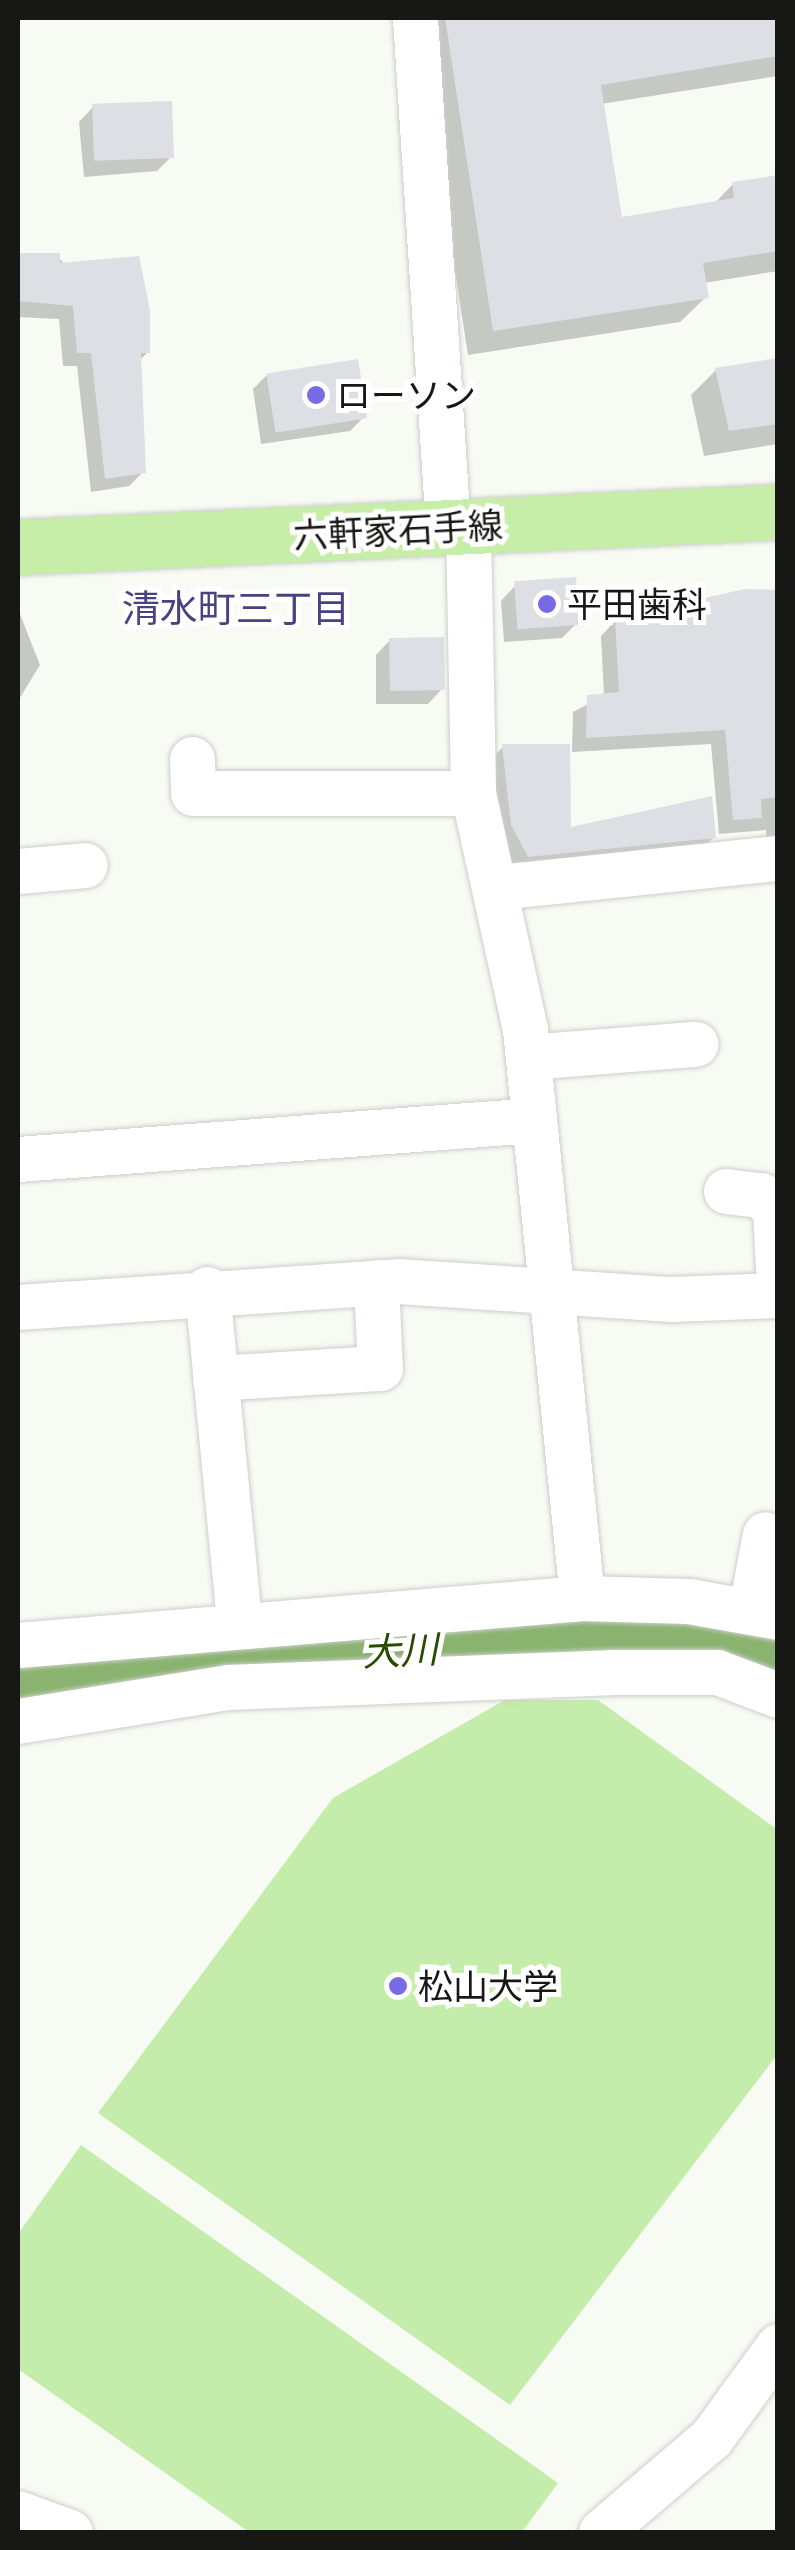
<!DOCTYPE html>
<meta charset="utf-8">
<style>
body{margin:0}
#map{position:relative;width:795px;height:2550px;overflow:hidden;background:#f7fbf4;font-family:Inter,"Noto Sans JP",sans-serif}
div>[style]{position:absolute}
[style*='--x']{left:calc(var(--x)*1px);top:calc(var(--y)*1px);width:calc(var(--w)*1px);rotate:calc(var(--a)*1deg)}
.green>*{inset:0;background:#c4ecaa}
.shadow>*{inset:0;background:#0003}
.river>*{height:68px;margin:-34px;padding:0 34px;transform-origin:34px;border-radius:34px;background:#8ab36f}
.building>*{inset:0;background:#dedfe5;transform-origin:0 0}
.roads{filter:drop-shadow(0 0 2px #cbcfc9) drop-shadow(0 0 2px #cbcfc9)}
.minor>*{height:45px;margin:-22.5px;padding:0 22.5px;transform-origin:22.5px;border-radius:22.5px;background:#fff}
.major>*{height:55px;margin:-27.5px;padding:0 27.5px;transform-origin:27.5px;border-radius:27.5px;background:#c6eea9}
.dots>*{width:28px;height:28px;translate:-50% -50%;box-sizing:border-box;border:5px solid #fff;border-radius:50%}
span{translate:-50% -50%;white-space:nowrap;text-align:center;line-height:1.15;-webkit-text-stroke:10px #fff;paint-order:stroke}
.poi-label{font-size:35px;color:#171816}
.left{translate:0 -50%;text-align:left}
.street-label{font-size:35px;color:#171816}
.neighbourhood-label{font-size:38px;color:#464380}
.water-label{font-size:38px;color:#274b00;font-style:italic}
.frame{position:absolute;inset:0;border:20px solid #171816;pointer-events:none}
</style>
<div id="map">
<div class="green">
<i style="clip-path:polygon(505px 1700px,598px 1700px,778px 1830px,777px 2055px,510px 2405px,98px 2113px,333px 1798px)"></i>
<i style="clip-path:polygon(81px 2145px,558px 2483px,522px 2532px,249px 2532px,18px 2369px,18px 2234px)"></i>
</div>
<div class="shadow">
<i style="clip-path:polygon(439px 18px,778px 18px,778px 76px,601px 104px,620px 220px,714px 204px,733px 184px,778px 177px,778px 271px,704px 283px,706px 297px,680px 322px,468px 355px,419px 37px)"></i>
<i style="clip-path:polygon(93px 107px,171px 157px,157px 171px,84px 177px,79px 122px)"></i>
<i style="clip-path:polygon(18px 256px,57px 256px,148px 352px,139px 361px,143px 472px,129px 486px,91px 492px,77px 366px,63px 366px,59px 319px,18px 317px)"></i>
<i style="clip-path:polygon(778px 360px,778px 444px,704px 456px,691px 395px,716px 370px)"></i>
<i style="clip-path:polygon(268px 374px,364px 417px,350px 431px,261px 444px,253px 389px)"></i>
<i style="clip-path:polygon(515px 586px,576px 624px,562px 638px,504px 642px,501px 601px)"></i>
<i style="clip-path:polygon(778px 589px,778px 846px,767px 847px,766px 830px,719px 834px,711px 744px,572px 752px,573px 712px,604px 696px,601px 636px,616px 620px)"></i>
<i style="clip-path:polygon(18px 609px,40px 665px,18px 701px)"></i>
<i style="clip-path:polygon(390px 640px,442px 689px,428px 704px,376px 704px,376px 655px)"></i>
<i style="clip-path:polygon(503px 747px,569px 830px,714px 837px,699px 851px,514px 871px,498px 840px,489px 761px)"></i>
</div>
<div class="river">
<i style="--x:18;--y:1682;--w:63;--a:-11"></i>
<i style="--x:80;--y:1670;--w:484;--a:-3.4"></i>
<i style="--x:563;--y:1641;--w:146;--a:-0.8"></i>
<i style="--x:709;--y:1639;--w:74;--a:22.1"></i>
</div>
<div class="building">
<i style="clip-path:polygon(445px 18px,778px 18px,778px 56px,601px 85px,622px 217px,734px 198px,732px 182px,778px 175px,778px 251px,703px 263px,709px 298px,493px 331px)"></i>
<i style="left:172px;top:101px;width:57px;height:80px;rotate:88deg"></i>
<i style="clip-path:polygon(18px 253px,60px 253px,60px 263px,139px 256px,150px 310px,150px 353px,141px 353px,146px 473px,105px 479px,91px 353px,77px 353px,73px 306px,18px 301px)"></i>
<i style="clip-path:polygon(778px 358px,778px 424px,729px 431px,715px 368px)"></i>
<i style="left:358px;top:359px;width:60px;height:93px;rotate:81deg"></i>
<i style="left:576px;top:577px;width:48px;height:62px;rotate:86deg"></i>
<i style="clip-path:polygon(745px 589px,778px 590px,778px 797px,761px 799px,762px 818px,733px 820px,725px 730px,586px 738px,587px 695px,619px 692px,615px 618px)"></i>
<i style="left:444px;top:637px;width:53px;height:55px;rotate:89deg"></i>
<i style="clip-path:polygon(502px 744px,570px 744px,571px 827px,712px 796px,716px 838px,528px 857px,511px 825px)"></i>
</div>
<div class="roads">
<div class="minor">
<i style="--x:415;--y:18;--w:511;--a:86.3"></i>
<i style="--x:468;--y:527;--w:266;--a:88.9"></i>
<i style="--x:473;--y:793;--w:242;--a:77.6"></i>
<i style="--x:525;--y:1029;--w:572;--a:84.28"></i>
<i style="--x:192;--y:759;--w:34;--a:88"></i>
<i style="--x:193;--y:793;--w:280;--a:0"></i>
<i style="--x:18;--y:871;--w:67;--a:-5.1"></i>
<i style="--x:497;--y:887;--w:282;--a:-5.9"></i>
<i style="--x:528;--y:1057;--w:168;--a:-4.5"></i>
<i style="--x:18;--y:1159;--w:517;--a:-4.32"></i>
<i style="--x:726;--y:1191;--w:35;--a:7"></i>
<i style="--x:761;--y:1195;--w:21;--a:47"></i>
<i style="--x:775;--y:1210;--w:59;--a:87.1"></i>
<i style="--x:207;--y:1289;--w:335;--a:84.5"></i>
<i style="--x:18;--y:1307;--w:381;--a:-3.9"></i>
<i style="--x:398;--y:1281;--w:274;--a:3.8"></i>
<i style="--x:671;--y:1299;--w:107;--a:-2.1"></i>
<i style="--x:215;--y:1378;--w:165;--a:-3.5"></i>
<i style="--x:380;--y:1368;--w:86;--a:-92.7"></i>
<i style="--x:751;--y:1608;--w:75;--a:-79.3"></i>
<i style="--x:18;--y:1645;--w:566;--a:-4.76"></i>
<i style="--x:582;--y:1598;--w:107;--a:1.6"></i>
<i style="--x:689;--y:1601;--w:90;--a:10.2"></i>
<i style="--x:18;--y:1721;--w:213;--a:-9.2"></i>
<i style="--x:228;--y:1687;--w:382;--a:-2.2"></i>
<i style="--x:610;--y:1672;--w:107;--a:0"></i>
<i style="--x:717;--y:1672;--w:65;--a:20.7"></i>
<i style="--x:18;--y:2513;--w:55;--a:20.1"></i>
<i style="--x:601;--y:2532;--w:145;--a:-40.5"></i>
<i style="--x:711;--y:2438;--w:114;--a:-53.9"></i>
</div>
<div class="major">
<i style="--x:18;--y:547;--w:761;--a:-2.64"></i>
</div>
</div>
<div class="dots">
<i style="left:316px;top:395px;background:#766ae5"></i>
<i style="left:547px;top:604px;background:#766ae5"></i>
<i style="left:398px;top:1986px;background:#766ae5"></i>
</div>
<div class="poi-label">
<span class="left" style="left:336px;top:395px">ローソン</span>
<span class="left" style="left:567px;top:604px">平田歯科</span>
<span class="left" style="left:418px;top:1986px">松山大学</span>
</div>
<div class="street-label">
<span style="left:398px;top:530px;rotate:-3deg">六軒家石手線</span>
</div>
<div class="neighbourhood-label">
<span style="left:236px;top:609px">清水町三丁目</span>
</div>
<div class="water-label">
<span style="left:400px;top:1651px;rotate:-3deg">大川</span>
</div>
<div class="frame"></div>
</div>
